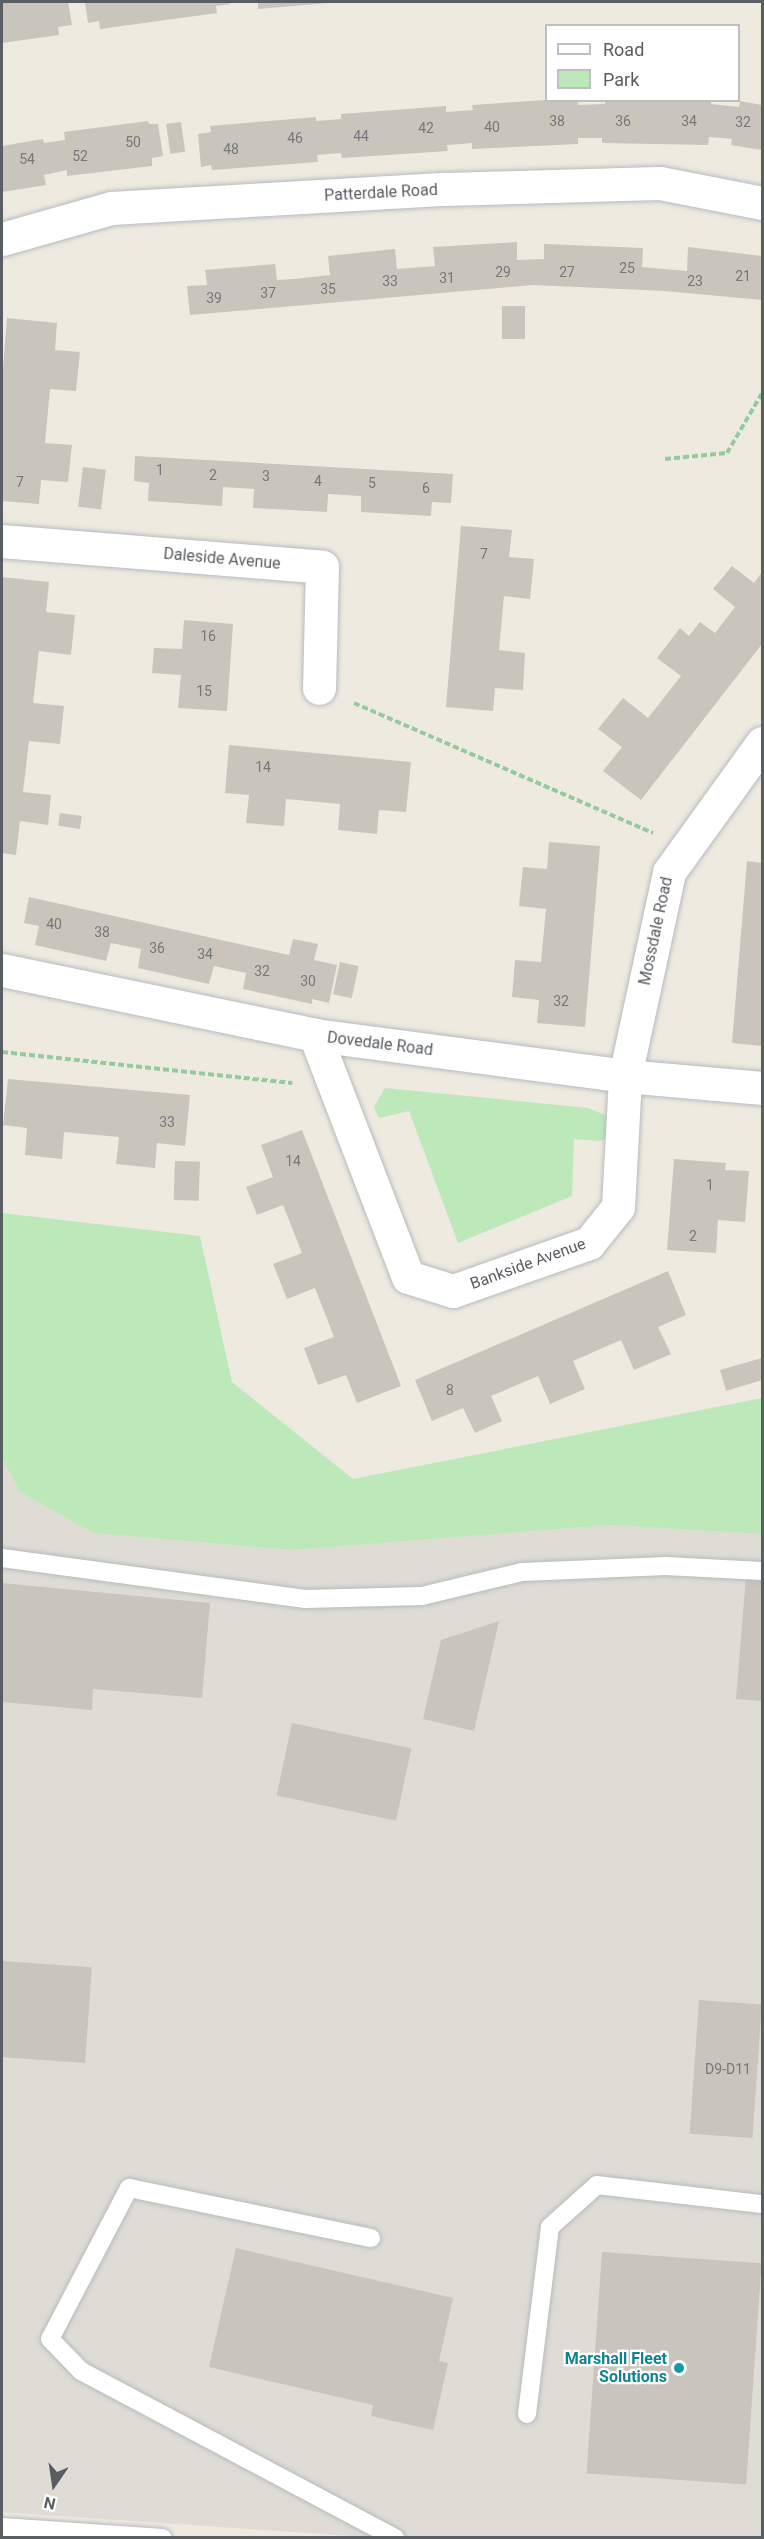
<!DOCTYPE html>
<style>
body{margin:0}
#map{position:relative;width:764px;height:2539px;overflow:hidden;background:#eeeae0;font-family:Roboto,sans-serif}
div>[style]{position:absolute}
[style*='--x']{left:calc(var(--x)*1px);top:calc(var(--y)*1px);width:calc(var(--w)*1px);rotate:calc(var(--a)*1deg)}
.industrial>*{inset:0;background:#dedcd5}
.green>*{inset:0;background:#bce8ba}
.building>*{inset:0;background:#c9c5bd;transform-origin:0 0}
.path>*{height:4px;margin-top:-2px;transform-origin:0;background:repeating-linear-gradient(90deg,#93caa0 0 6px,transparent 0 9px)}
.roads{filter:drop-shadow(0 0 2px #b6babf) drop-shadow(0 0 2px #b6babf)}
.service>*{height:18px;margin:-9px;padding:0 9px;transform-origin:9px;border-radius:9px;background:#fff}
.minor>*{height:33px;margin:-16.5px;padding:0 16.5px;transform-origin:16.5px;border-radius:16.5px;background:#fff}
.dots>*{width:16px;height:16px;translate:-50% -50%;box-sizing:border-box;border:3px solid #fff;border-radius:50%}
span{translate:-50% -50%;white-space:nowrap;text-align:center;line-height:1.15;-webkit-text-stroke:4.5px #fff;paint-order:stroke}
.number-label{font-size:14px;color:#75787a}
.number-label span{-webkit-text-stroke-width:0}
.street-label{font-size:16px;color:#595e63}
.culture-label{font-size:16px;color:#0d838f;font-weight:700}
.right{translate:-100% -50%;text-align:right}
.frame{position:absolute;inset:0;border:3px solid #595e63;pointer-events:none}
.legend{position:absolute;left:545px;top:24px;width:195px;height:78px;box-sizing:border-box;background:#fff;border:2px solid #bdbfc1;margin:0;padding:8px 10px;list-style:none;font-size:18px;color:#595e63}
.legend li{display:flex;align-items:center;gap:12px;height:30px}
.legend b{width:30px;border:2px solid #bdbfc1}
.north{position:absolute;left:24px;top:2455px;width:60px;height:60px;-webkit-text-stroke:4px #fff;paint-order:stroke;rotate:193deg;font-size:16px;font-weight:700;line-height:24px;text-align:center;color:#595e63}
.north::after{content:'';display:block;margin:auto;width:21px;height:27px;background:#595e63;clip-path:polygon(50% 0,100% 100%,50% 72%,0 100%)}
</style>
<div id="map">
<div class="industrial">
<i style="clip-path:polygon(2px 1458px,20px 1492px,93px 1533px,292px 1550px,611px 1525px,762px 1534px,762px 2537px,380px 2538px,2px 2512px)"></i>
</div>
<div class="green">
<i style="clip-path:polygon(385px 1088px,588px 1108px,610px 1117px,610px 1137px,600px 1141px,574px 1139px,572px 1196px,458px 1243px,409px 1111px,379px 1118px,374px 1107px)"></i>
<i style="clip-path:polygon(2px 1213px,200px 1236px,232px 1382px,353px 1479px,762px 1398px,762px 1534px,611px 1525px,292px 1550px,93px 1533px,20px 1492px,2px 1458px)"></i>
</div>
<div class="building">
<i style="clip-path:polygon(2px 2px,68px 2px,72px 25px,58px 27px,59px 35px,2px 43px)"></i>
<i style="clip-path:polygon(85px 2px,229px 2px,230px 4px,216px 6px,217px 13px,100px 29px,99px 21px,88px 23px)"></i>
<i style="clip-path:polygon(258px 2px,328px 2px,328px 3px,258px 9px)"></i>
<i style="clip-path:polygon(546px 100px,578px 100px,578px 105px,605px 104px,605px 100px,711px 101px,711px 104px,739px 107px,740px 101px,762px 105px,762px 150px,731px 145px,732px 139px,722px 138px,709px 137px,708px 145px,602px 143px,602px 138px,578px 138px,578px 144px,472px 149px,472px 143px,462px 144px,447px 145px,448px 151px,342px 158px,341px 153px,317px 155px,318px 162px,212px 170px,211px 165px,201px 167px,198px 134px,211px 132px,210px 126px,316px 117px,316px 121px,341px 119px,341px 114px,446px 106px,446px 112px,473px 110px,472px 105px)"></i>
<i style="clip-path:polygon(148px 121px,149px 124px,158px 124px,163px 156px,152px 158px,152px 166px,67px 176px,67px 170px,44px 175px,46px 185px,2px 192px,2px 146px,43px 139px,44px 143px,65px 140px,64px 132px)"></i>
<i style="left:181px;top:122px;width:30px;height:15px;rotate:82deg"></i>
<i style="clip-path:polygon(517px 242px,517px 260px,544px 259px,544px 244px,643px 248px,642px 267px,687px 271px,688px 247px,762px 256px,762px 300px,665px 291px,533px 285px,190px 315px,187px 286px,207px 285px,205px 270px,275px 264px,277px 280px,294px 279px,330px 275px,328px 256px,395px 249px,397px 269px,435px 266px,433px 247px)"></i>
<i style="left:502px;top:306px;width:23px;height:33px"></i>
<i style="clip-path:polygon(7px 318px,57px 323px,55px 350px,80px 352px,76px 391px,50px 389px,45px 443px,72px 445px,68px 482px,41px 480px,39px 504px,2px 501px,2px 381px)"></i>
<i style="clip-path:polygon(135px 456px,453px 474px,451px 503px,432px 502px,431px 516px,361px 512px,361px 496px,328px 494px,327px 512px,253px 508px,254px 489px,223px 487px,222px 506px,148px 501px,149px 483px,134px 481px)"></i>
<i style="left:83px;top:467px;width:23px;height:40px;rotate:7deg"></i>
<i style="clip-path:polygon(461px 526px,512px 530px,509px 557px,534px 559px,530px 599px,504px 596px,499px 650px,525px 653px,523px 690px,495px 688px,493px 711px,446px 707px)"></i>
<i style="clip-path:polygon(732px 566px,754px 583px,762px 572px,762px 644px,641px 800px,603px 771px,622px 747px,598px 729px,623px 698px,648px 718px,681px 676px,657px 658px,680px 628px,689px 636px,700px 622px,715px 633px,735px 607px,713px 589px)"></i>
<i style="clip-path:polygon(2px 577px,49px 582px,46px 612px,75px 615px,71px 655px,39px 651px,33px 703px,64px 706px,60px 744px,29px 741px,23px 792px,51px 795px,48px 825px,20px 821px,16px 855px,2px 853px)"></i>
<i style="clip-path:polygon(184px 620px,233px 624px,227px 711px,178px 708px,181px 675px,152px 673px,154px 648px,182px 649px)"></i>
<i style="clip-path:polygon(229px 745px,411px 762px,406px 812px,379px 810px,377px 834px,338px 830px,340px 804px,286px 799px,284px 826px,246px 823px,249px 795px,225px 793px)"></i>
<i style="left:60px;top:813px;width:22px;height:13px;rotate:8deg"></i>
<i style="clip-path:polygon(549px 842px,600px 846px,585px 1027px,537px 1023px,539px 1000px,512px 997px,515px 960px,541px 962px,546px 909px,519px 906px,523px 867px,547px 869px)"></i>
<i style="clip-path:polygon(747px 861px,762px 863px,762px 1046px,732px 1043px)"></i>
<i style="clip-path:polygon(29px 897px,289px 955px,293px 939px,318px 944px,314px 960px,337px 965px,329px 1003px,312px 999px,312px 1004px,243px 989px,246px 973px,214px 966px,209px 984px,138px 968px,141px 949px,111px 943px,106px 961px,35px 945px,39px 926px,24px 923px)"></i>
<i style="left:340px;top:962px;width:19px;height:33px;rotate:12deg"></i>
<i style="clip-path:polygon(8px 1079px,190px 1095px,185px 1146px,157px 1143px,155px 1168px,116px 1164px,119px 1137px,64px 1132px,62px 1159px,25px 1155px,27px 1128px,3px 1125px)"></i>
<i style="clip-path:polygon(302px 1130px,401px 1386px,357px 1403px,346px 1375px,318px 1385px,304px 1348px,334px 1337px,315px 1288px,287px 1299px,273px 1264px,302px 1253px,283px 1205px,257px 1215px,246px 1187px,273px 1177px,261px 1145px)"></i>
<i style="clip-path:polygon(674px 1159px,726px 1163px,725px 1170px,749px 1171px,745px 1222px,718px 1220px,716px 1253px,667px 1250px)"></i>
<i style="left:175px;top:1161px;width:25px;height:39px;rotate:2deg"></i>
<i style="clip-path:polygon(668px 1271px,686px 1315px,658px 1327px,671px 1354px,634px 1370px,621px 1340px,573px 1361px,585px 1389px,550px 1404px,538px 1376px,491px 1396px,502px 1421px,475px 1433px,463px 1408px,432px 1421px,415px 1380px)"></i>
<i style="clip-path:polygon(762px 1358px,762px 1380px,726px 1391px,720px 1370px)"></i>
<i style="clip-path:polygon(746px 1577px,762px 1579px,762px 1701px,736px 1699px)"></i>
<i style="clip-path:polygon(2px 1583px,210px 1603px,202px 1698px,93px 1689px,92px 1710px,2px 1702px)"></i>
<i style="clip-path:polygon(499px 1621px,474px 1731px,423px 1719px,441px 1640px)"></i>
<i style="left:292px;top:1723px;width:122px;height:74px;rotate:12deg"></i>
<i style="left:2px;top:1961px;width:90px;height:96px;rotate:4deg"></i>
<i style="left:699px;top:2000px;width:63px;height:134px;rotate:4deg"></i>
<i style="clip-path:polygon(236px 2248px,453px 2298px,439px 2361px,448px 2363px,433px 2430px,371px 2416px,373px 2405px,209px 2367px)"></i>
<i style="left:602px;top:2252px;width:160px;height:222px;rotate:4deg"></i>
</div>
<div class="path">
<i style="--x:665;--y:459;--w:62;--a:-5.5"></i>
<i style="--x:727;--y:453;--w:69;--a:-59.7"></i>
<i style="--x:354;--y:703;--w:326;--a:23.5"></i>
<i style="--x:2;--y:1052;--w:292;--a:6.1"></i>
</div>
<div class="roads">
<div class="service">
<i style="--x:2;--y:1558;--w:306;--a:7.7"></i>
<i style="--x:305;--y:1599;--w:117;--a:-1.5"></i>
<i style="--x:422;--y:1596;--w:103;--a:-13.5"></i>
<i style="--x:522;--y:1572;--w:144;--a:-2.4"></i>
<i style="--x:666;--y:1566;--w:96;--a:3"></i>
<i style="--x:371;--y:2238;--w:247;--a:-168.3"></i>
<i style="--x:129;--y:2188;--w:170;--a:117.6"></i>
<i style="--x:50;--y:2339;--w:45;--a:45.9"></i>
<i style="--x:81;--y:2371;--w:356;--a:28"></i>
<i style="--x:527;--y:2414;--w:188;--a:-83"></i>
<i style="--x:550;--y:2227;--w:63;--a:-41.8"></i>
<i style="--x:597;--y:2185;--w:166;--a:6.6"></i>
<i style="--x:2;--y:2527;--w:161;--a:3.9"></i>
</div>
<div class="minor">
<i style="--x:2;--y:239;--w:113;--a:-15.9"></i>
<i style="--x:111;--y:208;--w:335;--a:-3.3"></i>
<i style="--x:445;--y:189;--w:215;--a:-1.6"></i>
<i style="--x:660;--y:183;--w:104;--a:11.1"></i>
<i style="--x:2;--y:541;--w:321;--a:4.6"></i>
<i style="--x:322;--y:567;--w:121;--a:91.4"></i>
<i style="--x:2;--y:970;--w:320;--a:11.7"></i>
<i style="--x:315;--y:1035;--w:313;--a:7.5"></i>
<i style="--x:625;--y:1076;--w:138;--a:5"></i>
<i style="--x:315;--y:1035;--w:259;--a:69"></i>
<i style="--x:408;--y:1277;--w:47;--a:17.3"></i>
<i style="--x:453;--y:1291;--w:144;--a:-19.4"></i>
<i style="--x:589;--y:1243;--w:46;--a:-51.1"></i>
<i style="--x:618;--y:1207;--w:131;--a:-86.9"></i>
<i style="--x:625;--y:1076;--w:209;--a:-77.8"></i>
<i style="--x:669;--y:872;--w:159;--a:-54.2"></i>
</div>
</div>
<div class="dots">
<i style="left:679px;top:2368px;background:#0f9aa8"></i>
</div>
<div class="number-label">
<span style="left:557px;top:121px">38</span>
<span style="left:623px;top:121px">36</span>
<span style="left:689px;top:121px">34</span>
<span style="left:743px;top:122px">32</span>
<span style="left:492px;top:127px">40</span>
<span style="left:426px;top:128px">42</span>
<span style="left:361px;top:136px">44</span>
<span style="left:295px;top:138px">46</span>
<span style="left:133px;top:142px">50</span>
<span style="left:231px;top:149px">48</span>
<span style="left:80px;top:156px">52</span>
<span style="left:27px;top:159px">54</span>
<span style="left:627px;top:268px">25</span>
<span style="left:503px;top:272px">29</span>
<span style="left:567px;top:272px">27</span>
<span style="left:743px;top:276px">21</span>
<span style="left:447px;top:278px">31</span>
<span style="left:390px;top:281px">33</span>
<span style="left:695px;top:281px">23</span>
<span style="left:328px;top:289px">35</span>
<span style="left:268px;top:293px">37</span>
<span style="left:214px;top:298px">39</span>
<span style="left:160px;top:470px">1</span>
<span style="left:213px;top:475px">2</span>
<span style="left:266px;top:476px">3</span>
<span style="left:318px;top:481px">4</span>
<span style="left:20px;top:482px">7</span>
<span style="left:372px;top:483px">5</span>
<span style="left:426px;top:488px">6</span>
<span style="left:484px;top:554px">7</span>
<span style="left:208px;top:636px">16</span>
<span style="left:204px;top:691px">15</span>
<span style="left:263px;top:767px">14</span>
<span style="left:54px;top:924px">40</span>
<span style="left:102px;top:932px">38</span>
<span style="left:157px;top:948px">36</span>
<span style="left:205px;top:954px">34</span>
<span style="left:262px;top:971px">32</span>
<span style="left:308px;top:981px">30</span>
<span style="left:561px;top:1001px">32</span>
<span style="left:167px;top:1122px">33</span>
<span style="left:293px;top:1161px">14</span>
<span style="left:710px;top:1185px">1</span>
<span style="left:693px;top:1236px">2</span>
<span style="left:450px;top:1390px">8</span>
<span style="left:728px;top:2069px">D9-D11</span>
</div>
<div class="street-label">
<span style="left:381px;top:193px;rotate:-3deg">Patterdale Road</span>
<span style="left:222px;top:559px;rotate:5deg">Daleside Avenue</span>
<span style="left:656px;top:931px;rotate:-78deg">Mossdale Road</span>
<span style="left:380px;top:1044px;rotate:7deg">Dovedale Road</span>
<span style="left:528px;top:1264px;rotate:-20deg">Bankside Avenue</span>
</div>
<div class="culture-label">
<span class="right" style="left:667px;top:2368px">Marshall Fleet<br>Solutions</span>
</div>
<div class="frame"></div>
<ul class="legend">
<li><b style="height:8px;background:#fff"></b>Road</li>
<li><b style="height:16px;background:#bce8ba"></b>Park</li>
</ul>
<div class="north">N</div>
</div>
